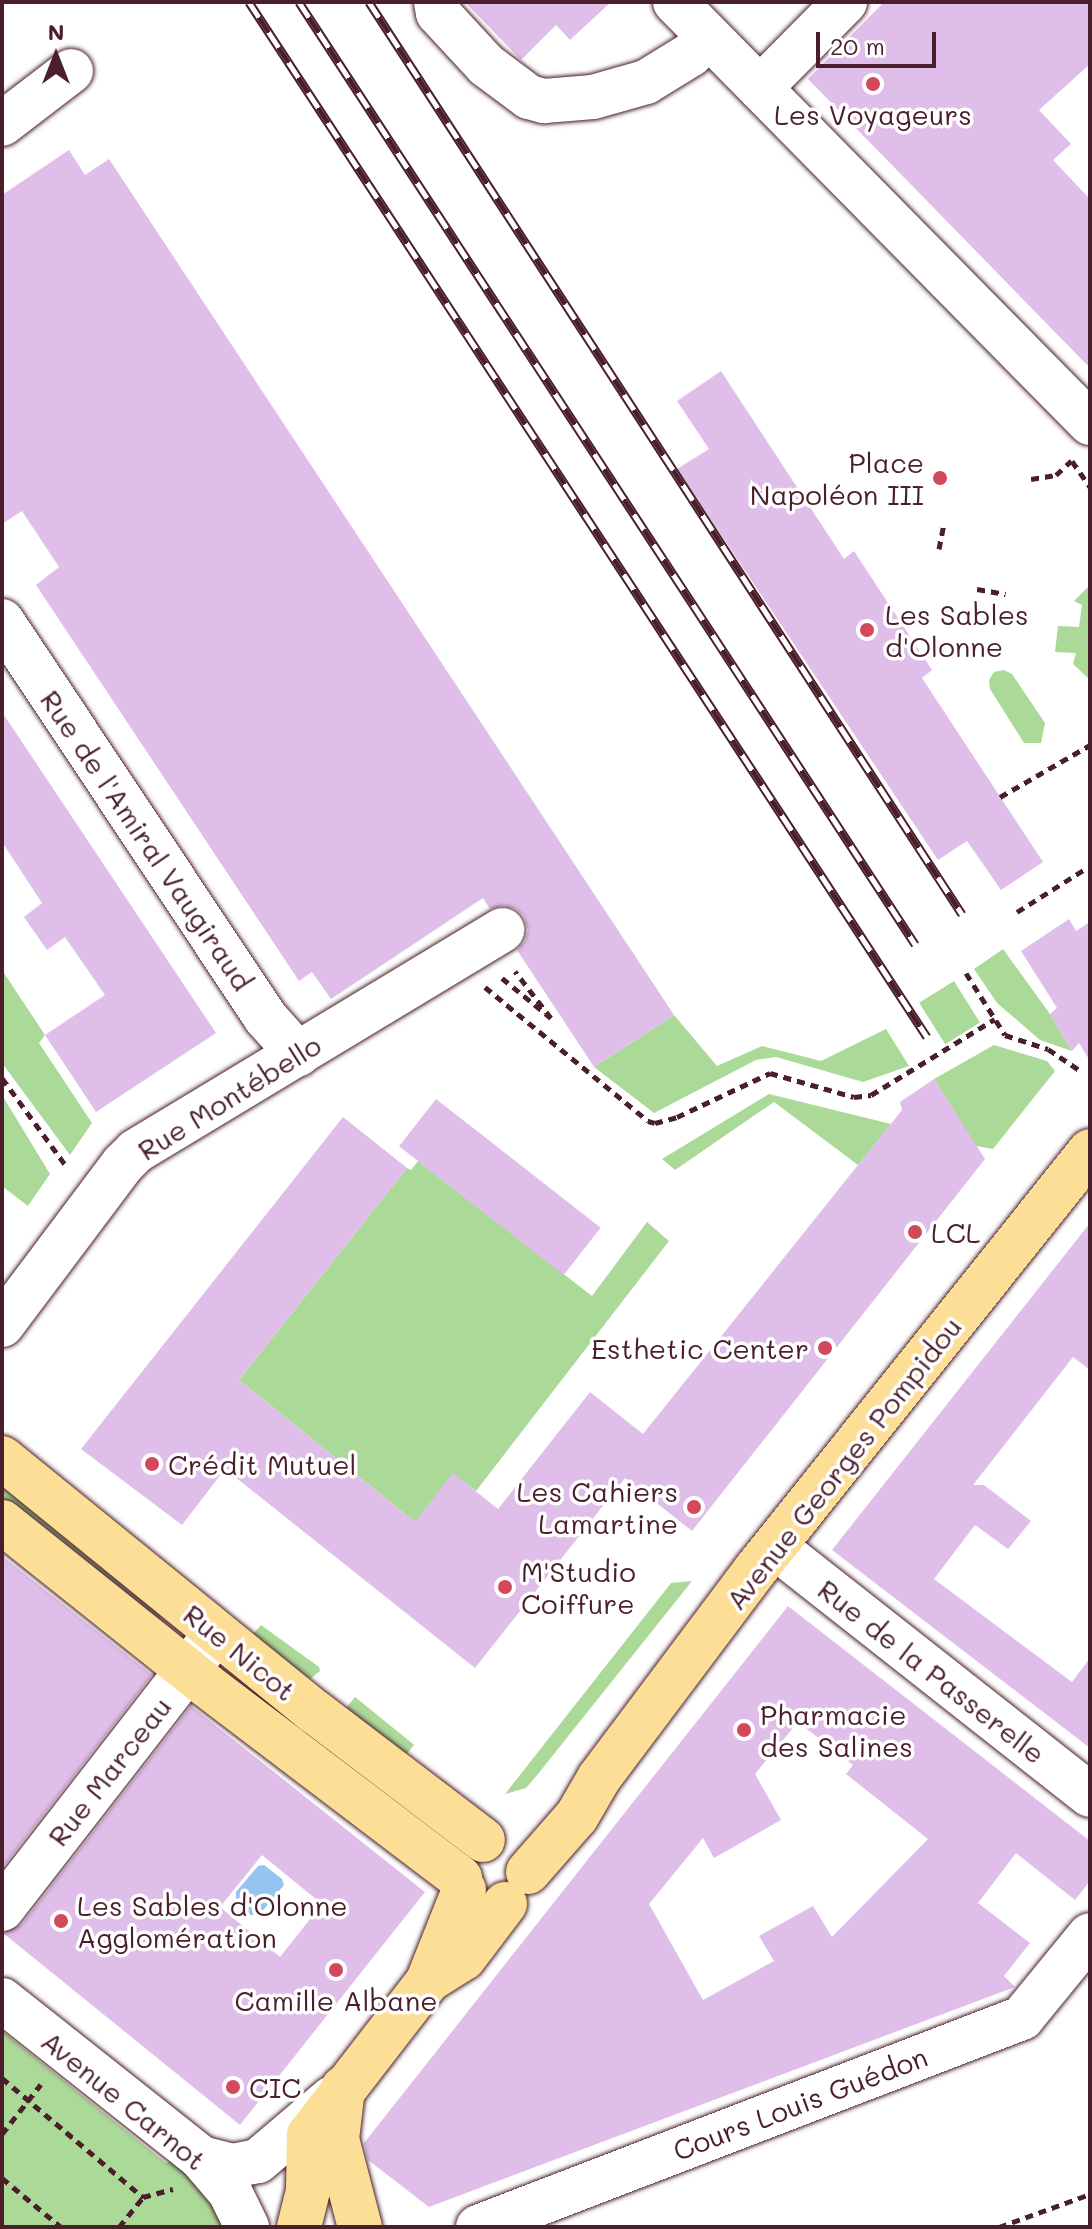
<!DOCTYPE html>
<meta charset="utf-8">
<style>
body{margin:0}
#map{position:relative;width:1092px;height:2229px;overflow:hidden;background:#fff;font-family:Mali,sans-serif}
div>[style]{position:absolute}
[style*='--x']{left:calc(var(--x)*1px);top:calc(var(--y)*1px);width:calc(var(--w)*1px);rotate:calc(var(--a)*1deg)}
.green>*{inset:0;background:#abd998;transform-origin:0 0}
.water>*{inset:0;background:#96c4f1}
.building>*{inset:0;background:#dfbeea;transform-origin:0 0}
.path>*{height:5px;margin-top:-2.5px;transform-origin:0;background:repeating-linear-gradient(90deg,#4a1f2b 0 8px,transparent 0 14px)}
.roads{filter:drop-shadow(0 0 2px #4a1f2b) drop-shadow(0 0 2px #4a1f2b)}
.minor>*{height:44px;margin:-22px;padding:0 22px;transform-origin:22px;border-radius:22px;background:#fff}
.major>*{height:44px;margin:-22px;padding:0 22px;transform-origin:22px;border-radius:22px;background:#fdde96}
.rail>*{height:9px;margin-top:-4.5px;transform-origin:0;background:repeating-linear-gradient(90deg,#fff 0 18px,#4a1f2b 0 36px);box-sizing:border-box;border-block:2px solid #4a1f2b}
.dots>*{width:22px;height:22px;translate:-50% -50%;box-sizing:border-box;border:4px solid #fff;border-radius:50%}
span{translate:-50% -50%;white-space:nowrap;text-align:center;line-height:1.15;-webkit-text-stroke:7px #fff;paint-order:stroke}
.poi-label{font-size:28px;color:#4a1f2b}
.right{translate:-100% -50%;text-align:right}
.left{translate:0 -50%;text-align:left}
.street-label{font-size:28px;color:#4a1f2b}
.frame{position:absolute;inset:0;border:4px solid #4a1f2b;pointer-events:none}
.north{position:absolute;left:16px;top:16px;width:80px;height:80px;-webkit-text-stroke:6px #fff;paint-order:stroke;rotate:0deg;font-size:22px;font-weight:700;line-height:32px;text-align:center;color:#4a1f2b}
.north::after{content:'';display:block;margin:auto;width:28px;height:36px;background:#4a1f2b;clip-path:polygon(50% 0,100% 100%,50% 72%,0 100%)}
.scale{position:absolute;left:816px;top:32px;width:120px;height:36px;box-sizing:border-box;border:4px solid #4a1f2b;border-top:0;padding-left:10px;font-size:24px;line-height:28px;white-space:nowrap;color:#4a1f2b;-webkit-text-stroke:6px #fff;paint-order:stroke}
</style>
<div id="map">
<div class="green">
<i style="clip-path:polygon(1090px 585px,1090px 680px,1073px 664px,1076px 653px,1055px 652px,1058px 626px,1079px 627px,1082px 605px,1074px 601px)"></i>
<i style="clip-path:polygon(1004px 670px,1012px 674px,1045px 723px,1041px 743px,1024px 743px,990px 689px,989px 680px,994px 672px)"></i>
<i style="clip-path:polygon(1003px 949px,1050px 1014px,1072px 1051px,1040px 1040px,997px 1003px,974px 969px)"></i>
<i style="clip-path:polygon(2px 970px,45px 1035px,39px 1043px,92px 1123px,70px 1155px,2px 1063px)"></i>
<i style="left:954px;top:981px;width:49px;height:41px;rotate:58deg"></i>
<i style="clip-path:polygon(674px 1015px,717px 1066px,762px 1046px,821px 1061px,886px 1029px,909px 1066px,863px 1082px,776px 1057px,756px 1060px,654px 1113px,594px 1067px)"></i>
<i style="clip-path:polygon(994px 1045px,1047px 1061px,1055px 1071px,993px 1149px,976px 1146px,934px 1079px)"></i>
<i style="clip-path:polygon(769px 1094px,891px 1124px,858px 1165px,774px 1102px,675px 1170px,662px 1159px)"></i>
<i style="clip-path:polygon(2px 1095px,50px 1174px,28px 1206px,2px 1186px)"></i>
<i style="clip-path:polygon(418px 1161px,592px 1296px,647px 1222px,669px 1241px,476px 1491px,453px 1474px,420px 1516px,425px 1530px,239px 1380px,407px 1168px,411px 1170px)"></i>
<i style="clip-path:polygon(2px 1478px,167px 1608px,152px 1626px,2px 1504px)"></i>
<i style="clip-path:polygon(692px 1581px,538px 1774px,526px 1788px,505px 1794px,671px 1583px)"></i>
<i style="clip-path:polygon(261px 1625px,319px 1667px,320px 1671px,310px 1679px,253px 1634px)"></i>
<i style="left:355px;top:1697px;width:76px;height:14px;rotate:39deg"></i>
<i style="clip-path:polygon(2px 2031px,166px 2163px,180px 2157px,213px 2198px,222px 2227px,2px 2227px)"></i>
</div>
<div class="water">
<i style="clip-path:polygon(264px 1865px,282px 1879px,284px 1885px,260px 1914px,250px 1915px,236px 1905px,236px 1892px,258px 1866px)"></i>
</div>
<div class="building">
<i style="clip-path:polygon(465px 2px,611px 2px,570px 40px,556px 25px,521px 60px)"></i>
<i style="clip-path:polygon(884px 2px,1090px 2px,1090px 64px,1039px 110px,1071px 144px,1053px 160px,1090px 199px,1090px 368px,808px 79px)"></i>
<i style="clip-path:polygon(69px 150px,85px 175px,109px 159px,674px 1015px,594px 1067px,517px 950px,525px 941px,528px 930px,524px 916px,516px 909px,503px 905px,490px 909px,483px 898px,331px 999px,312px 972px,299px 981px,36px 585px,59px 567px,22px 511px,2px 524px,2px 195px)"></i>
<i style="clip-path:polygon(721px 371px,844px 559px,854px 551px,932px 670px,922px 678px,1043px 862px,1001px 890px,967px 841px,938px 860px,677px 469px,709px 449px,677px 401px)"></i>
<i style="clip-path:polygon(2px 712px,216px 1033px,96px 1112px,45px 1035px,105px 995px,65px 937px,47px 950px,24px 917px,42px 903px,2px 842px)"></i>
<i style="clip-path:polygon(1069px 919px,1076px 931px,1090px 922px,1090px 1061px,1079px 1043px,1072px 1051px,1050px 1014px,1057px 1008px,1021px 951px)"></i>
<i style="clip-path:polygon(934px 1079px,985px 1159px,692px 1531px,625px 1478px,475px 1668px,225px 1469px,182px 1525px,81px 1449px,343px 1117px,407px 1168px,239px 1380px,415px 1522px,453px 1473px,498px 1509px,590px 1392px,643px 1434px,902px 1110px,900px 1102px)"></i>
<i style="left:436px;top:1099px;width:209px;height:60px;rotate:38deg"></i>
<i style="clip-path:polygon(1090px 1223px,1090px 1370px,1073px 1357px,973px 1485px,984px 1485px,1031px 1521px,1008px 1549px,975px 1525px,934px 1579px,1072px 1682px,1090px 1658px,1090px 1748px,832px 1550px)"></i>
<i style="clip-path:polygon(2px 1556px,152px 1675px,2px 1868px)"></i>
<i style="clip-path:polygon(evenodd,788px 1606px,1090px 1841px,1090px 1881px,1075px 1900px,1016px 1853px,978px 1903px,1030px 1943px,1004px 1976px,1015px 1987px,429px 2207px,368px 2160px,364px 2143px,788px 1606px,798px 1722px,853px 1765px,846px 1774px,928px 1839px,832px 1937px,813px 1906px,759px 1936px,774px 1961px,703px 2000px,649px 1904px,703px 1838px,714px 1858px,781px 1820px,755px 1774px,798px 1722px)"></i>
<i style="clip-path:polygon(evenodd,191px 1706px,425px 1892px,240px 2125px,3px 1933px,22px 1924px,191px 1706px,262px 1855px,322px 1904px,280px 1957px,220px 1907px,262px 1855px)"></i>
</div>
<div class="path">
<i style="--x:1072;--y:461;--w:32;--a:55"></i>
<i style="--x:1031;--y:479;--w:25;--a:-9"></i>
<i style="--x:1056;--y:475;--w:21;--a:-43"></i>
<i style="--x:939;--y:549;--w:26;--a:-79"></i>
<i style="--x:977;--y:589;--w:29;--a:10"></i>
<i style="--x:1000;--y:797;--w:104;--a:-30"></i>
<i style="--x:1017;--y:912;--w:80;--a:-32.3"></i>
<i style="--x:2;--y:973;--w:1;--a:-45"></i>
<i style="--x:966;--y:973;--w:73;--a:57.8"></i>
<i style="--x:1005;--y:1035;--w:45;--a:18"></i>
<i style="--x:1048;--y:1049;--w:37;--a:34"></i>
<i style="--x:502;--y:978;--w:63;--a:39.2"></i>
<i style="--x:551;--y:1018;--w:59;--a:-127.5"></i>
<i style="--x:485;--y:987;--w:211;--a:39.4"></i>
<i style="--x:648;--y:1121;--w:7;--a:16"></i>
<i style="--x:655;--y:1123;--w:23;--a:-15"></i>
<i style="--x:677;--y:1117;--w:103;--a:-25.3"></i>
<i style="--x:770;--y:1073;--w:87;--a:15.9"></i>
<i style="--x:854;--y:1097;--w:17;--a:-7"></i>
<i style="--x:871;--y:1095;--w:145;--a:-31.5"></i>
<i style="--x:2;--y:1078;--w:110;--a:53.9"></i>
<i style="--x:2;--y:2078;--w:185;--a:40.2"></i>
<i style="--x:2;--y:2134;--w:63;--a:-52"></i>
<i style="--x:2;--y:2178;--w:77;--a:39.7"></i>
<i style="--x:119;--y:2227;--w:38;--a:-51"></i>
<i style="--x:143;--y:2197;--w:31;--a:-15"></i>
<i style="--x:999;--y:2227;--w:97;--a:-19.9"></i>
</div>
<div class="roads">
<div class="minor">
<i style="--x:436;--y:2;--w:11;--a:80"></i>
<i style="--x:438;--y:13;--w:71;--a:47.3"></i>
<i style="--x:486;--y:65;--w:54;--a:36.7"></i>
<i style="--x:529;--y:97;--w:16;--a:15"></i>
<i style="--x:544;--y:101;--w:49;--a:-4.7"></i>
<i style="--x:593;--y:97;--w:55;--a:-15.8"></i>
<i style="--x:646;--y:82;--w:52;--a:-31.5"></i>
<i style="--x:690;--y:55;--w:26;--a:-43"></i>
<i style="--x:675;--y:2;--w:591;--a:45.41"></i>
<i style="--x:760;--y:88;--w:121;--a:-45.3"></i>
<i style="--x:2;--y:124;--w:87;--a:-37.5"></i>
<i style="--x:2;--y:621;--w:475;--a:56.4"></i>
<i style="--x:265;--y:1017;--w:50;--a:48.3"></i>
<i style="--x:2;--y:1325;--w:201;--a:-53.1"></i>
<i style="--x:123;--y:1164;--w:18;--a:-45"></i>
<i style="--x:136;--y:1151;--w:428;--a:-31.1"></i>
<i style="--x:775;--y:1547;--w:401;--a:38.2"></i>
<i style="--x:2;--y:1909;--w:349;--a:-52.2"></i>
<i style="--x:2;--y:2000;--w:254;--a:38.4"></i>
<i style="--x:201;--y:2158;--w:45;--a:49.5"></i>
<i style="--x:230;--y:2192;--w:39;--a:64"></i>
<i style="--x:201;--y:2158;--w:32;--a:14"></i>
<i style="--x:232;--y:2166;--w:26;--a:-11"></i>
<i style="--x:258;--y:2161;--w:97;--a:-40.4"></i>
<i style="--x:478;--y:2227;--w:583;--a:-21.02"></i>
<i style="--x:1022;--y:2018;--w:107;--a:-50.7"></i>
</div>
<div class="major">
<i style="--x:2;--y:1458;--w:403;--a:39.1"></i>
<i style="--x:315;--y:1712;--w:211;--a:37.3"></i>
<i style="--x:2;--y:1522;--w:261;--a:38.6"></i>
<i style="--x:206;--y:1685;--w:319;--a:37.2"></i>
<i style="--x:528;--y:1872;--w:74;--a:-48.8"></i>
<i style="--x:577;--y:1816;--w:44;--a:-59.9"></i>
<i style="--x:599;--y:1778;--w:261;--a:-53.1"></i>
<i style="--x:756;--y:1569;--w:535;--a:-51.37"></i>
<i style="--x:429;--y:1978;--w:95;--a:-68.3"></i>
<i style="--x:343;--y:2088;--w:51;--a:96.7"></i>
<i style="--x:337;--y:2139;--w:91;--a:75.4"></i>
<i style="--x:299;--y:2227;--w:38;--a:-76"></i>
<i style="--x:308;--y:2190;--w:55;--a:-89"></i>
<i style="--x:309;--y:2135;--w:196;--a:-52.3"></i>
<i style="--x:429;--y:1980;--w:41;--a:-32.2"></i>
<i style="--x:464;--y:1958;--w:68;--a:-52.8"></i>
</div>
</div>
<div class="rail">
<i style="--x:249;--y:2;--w:1237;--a:56.77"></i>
<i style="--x:299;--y:2;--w:1126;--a:56.82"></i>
<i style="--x:369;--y:2;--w:1088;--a:56.97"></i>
</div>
<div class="dots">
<i style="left:873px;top:84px;background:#d1495b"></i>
<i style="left:940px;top:478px;background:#d1495b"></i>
<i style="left:867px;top:630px;background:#d1495b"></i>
<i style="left:915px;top:1232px;background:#d1495b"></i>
<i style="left:825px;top:1348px;background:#d1495b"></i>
<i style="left:152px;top:1464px;background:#d1495b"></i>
<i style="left:694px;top:1507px;background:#d1495b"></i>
<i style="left:505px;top:1587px;background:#d1495b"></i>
<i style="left:744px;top:1730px;background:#d1495b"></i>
<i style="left:61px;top:1921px;background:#d1495b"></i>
<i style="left:336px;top:1970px;background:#d1495b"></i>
<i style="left:233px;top:2087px;background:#d1495b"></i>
</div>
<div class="poi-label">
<span style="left:873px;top:114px">Les Voyageurs</span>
<span class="right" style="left:924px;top:478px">Place<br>Napoléon III</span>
<span class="left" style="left:885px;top:630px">Les Sables<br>d'Olonne</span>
<span class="left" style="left:931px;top:1232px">LCL</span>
<span class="right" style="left:809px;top:1348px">Esthetic Center</span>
<span class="left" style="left:168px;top:1464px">Crédit Mutuel</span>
<span class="right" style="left:678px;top:1507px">Les Cahiers<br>Lamartine</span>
<span class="left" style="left:521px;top:1587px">M'Studio<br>Coiffure</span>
<span class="left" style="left:760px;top:1730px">Pharmacie<br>des Salines</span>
<span class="left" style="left:77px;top:1921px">Les Sables d'Olonne<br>Agglomération</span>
<span style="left:336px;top:2000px">Camille Albane</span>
<span class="left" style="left:249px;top:2087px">CIC</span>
</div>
<div class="street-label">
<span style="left:147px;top:840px;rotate:56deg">Rue de l'Amiral Vaugiraud</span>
<span style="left:229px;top:1097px;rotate:-32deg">Rue Montébello</span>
<span style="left:843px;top:1463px;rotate:-52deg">Avenue Georges Pompidou</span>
<span style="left:240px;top:1652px;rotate:39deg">Rue Nicot</span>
<span style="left:932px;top:1671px;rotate:38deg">Rue de la Passerelle</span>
<span style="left:109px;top:1771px;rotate:-52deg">Rue Marceau</span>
<span style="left:124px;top:2100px;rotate:39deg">Avenue Carnot</span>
<span style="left:800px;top:2103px;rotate:-21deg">Cours Louis Guédon</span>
</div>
<div class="frame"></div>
<div class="north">N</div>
<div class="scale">20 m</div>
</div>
